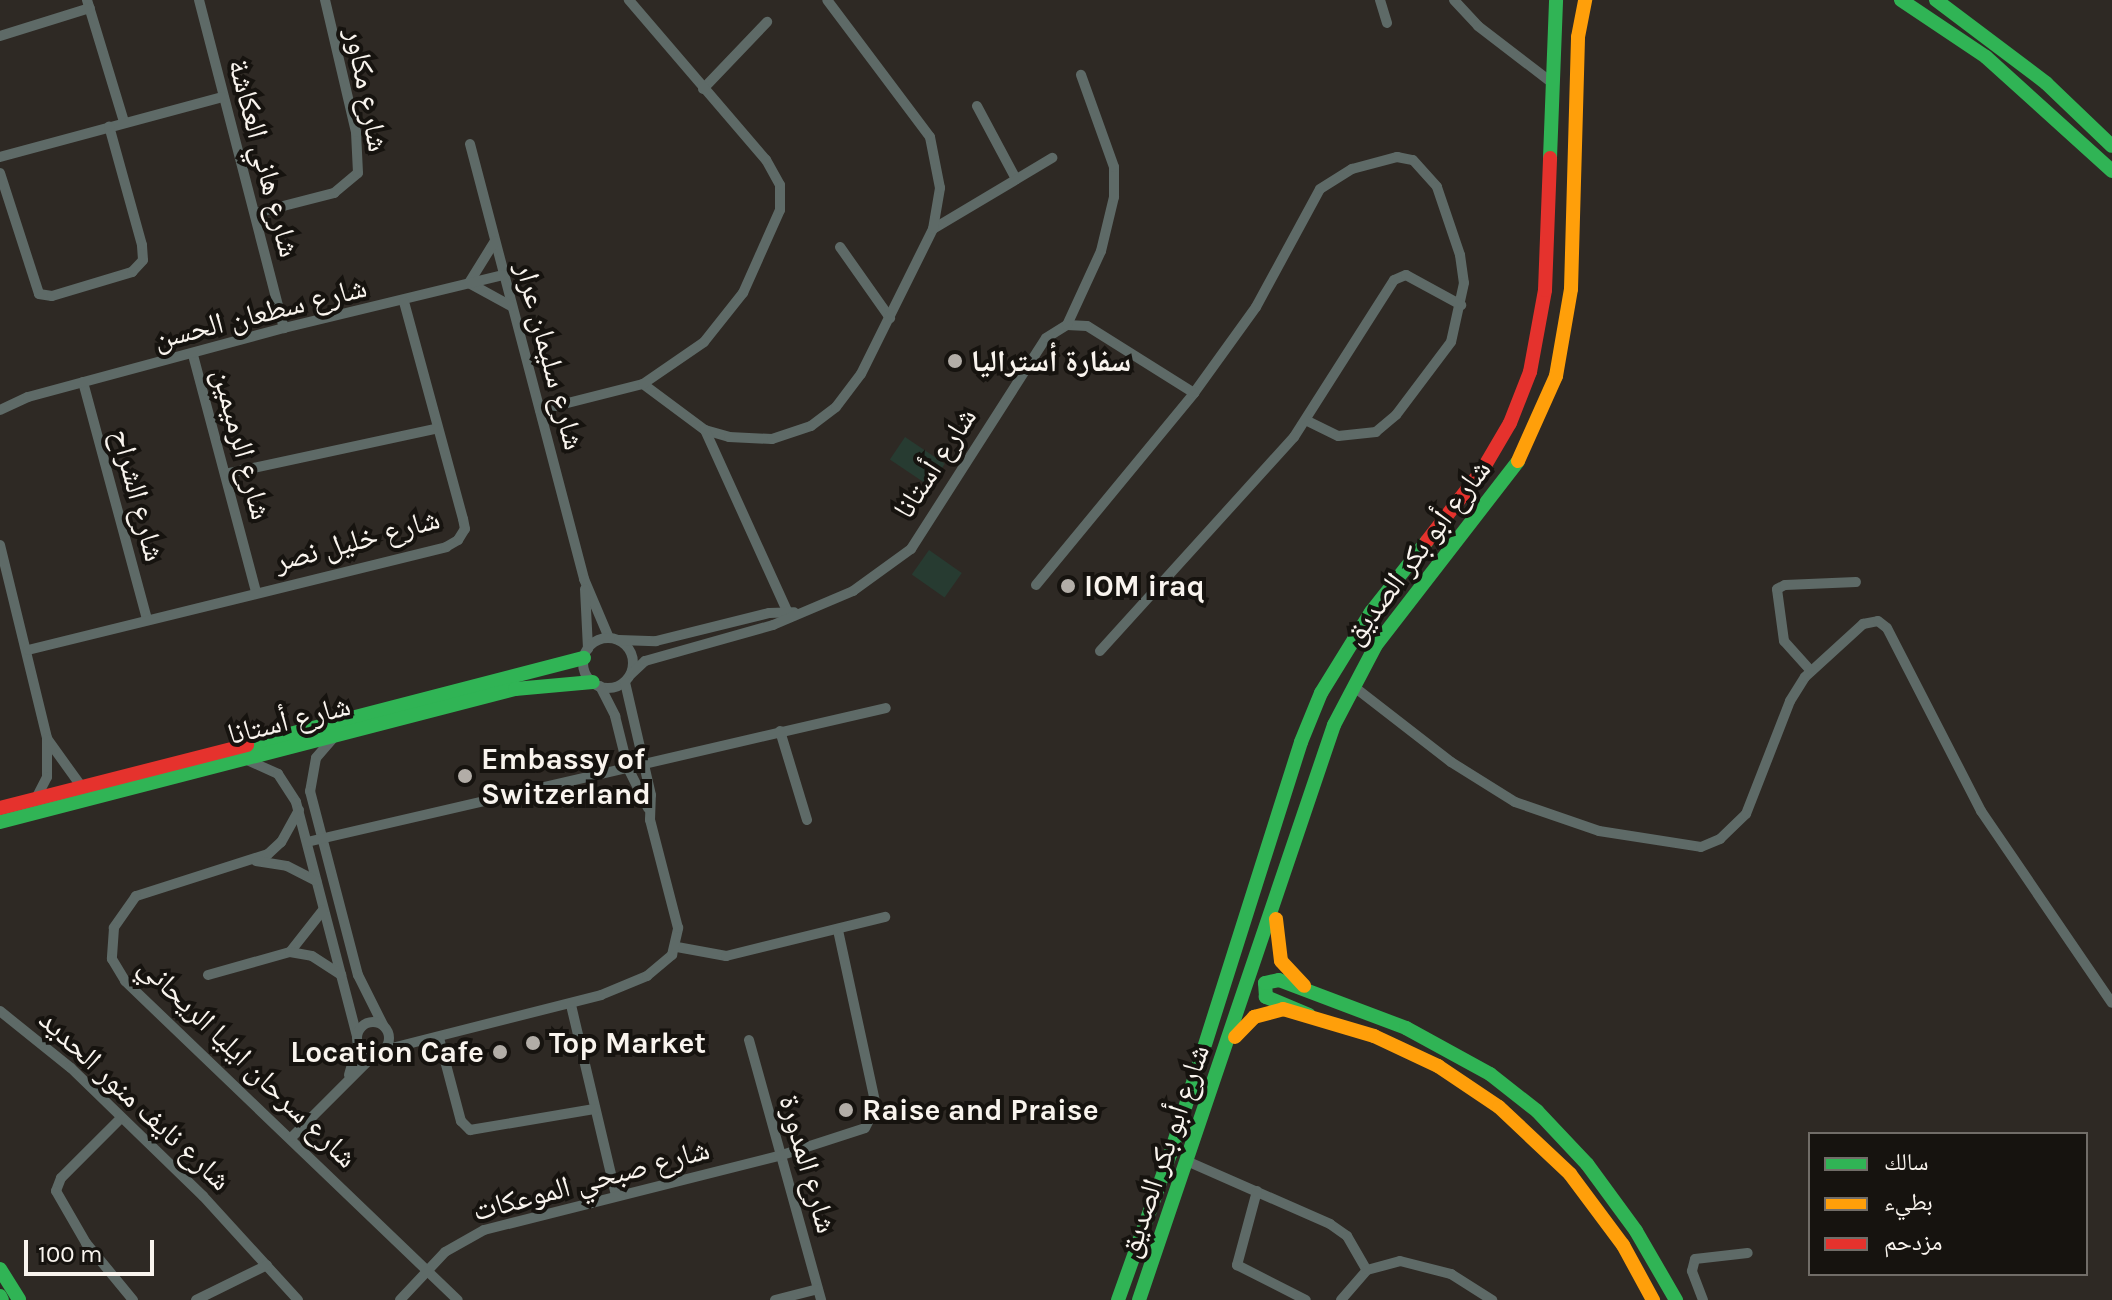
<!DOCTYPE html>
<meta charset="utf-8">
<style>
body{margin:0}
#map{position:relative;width:2112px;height:1300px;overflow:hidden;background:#2e2924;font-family:Karla,"Noto Naskh Arabic",sans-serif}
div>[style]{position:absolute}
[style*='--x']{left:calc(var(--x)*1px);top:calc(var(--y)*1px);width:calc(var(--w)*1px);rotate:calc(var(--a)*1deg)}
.green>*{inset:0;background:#273b31;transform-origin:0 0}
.street>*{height:10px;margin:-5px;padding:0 5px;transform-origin:5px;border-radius:5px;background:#5e6a67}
.street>.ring{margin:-5px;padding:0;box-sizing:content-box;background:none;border:10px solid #5e6a67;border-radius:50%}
.fast>*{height:14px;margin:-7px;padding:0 7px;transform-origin:7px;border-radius:7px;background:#30b455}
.slow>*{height:14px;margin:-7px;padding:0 7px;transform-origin:7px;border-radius:7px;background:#ff9f0a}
.jam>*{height:14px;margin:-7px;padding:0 7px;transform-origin:7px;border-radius:7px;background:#e5322d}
.dots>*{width:22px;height:22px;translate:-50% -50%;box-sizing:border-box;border:4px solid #16130f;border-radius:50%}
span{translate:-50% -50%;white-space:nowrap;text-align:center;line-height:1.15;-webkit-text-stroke:8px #16130f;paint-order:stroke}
.street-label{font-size:30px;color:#f9f4ee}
.poi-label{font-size:30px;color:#f9f4ee;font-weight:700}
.left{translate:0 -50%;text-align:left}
.right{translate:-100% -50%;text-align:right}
.legend{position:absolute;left:1808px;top:1132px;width:280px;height:144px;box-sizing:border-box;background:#16130f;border:2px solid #716d68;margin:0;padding:10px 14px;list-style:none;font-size:24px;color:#f9f4ee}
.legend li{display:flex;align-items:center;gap:16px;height:40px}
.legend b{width:40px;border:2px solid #716d68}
.scale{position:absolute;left:24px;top:1240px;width:130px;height:36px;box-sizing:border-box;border:4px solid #f9f4ee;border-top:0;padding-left:10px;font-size:24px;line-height:28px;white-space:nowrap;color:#f9f4ee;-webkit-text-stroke:6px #16130f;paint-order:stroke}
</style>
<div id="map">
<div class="green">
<i style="left:905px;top:437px;width:48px;height:27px;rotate:34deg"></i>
<i style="left:929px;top:550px;width:40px;height:30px;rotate:35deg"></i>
</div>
<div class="street">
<i style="--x:87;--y:0;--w:127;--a:73.1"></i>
<i style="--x:199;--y:0;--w:339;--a:75.5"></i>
<i style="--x:1380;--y:0;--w:24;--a:73"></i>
<i style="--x:1454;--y:0;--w:35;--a:47"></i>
<i style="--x:1478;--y:26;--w:92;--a:37.5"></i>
<i style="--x:0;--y:36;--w:94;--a:-17.3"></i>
<i style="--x:703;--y:89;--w:93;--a:-46.3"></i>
<i style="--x:977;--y:106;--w:83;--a:61.9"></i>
<i style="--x:470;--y:144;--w:450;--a:75.3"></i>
<i style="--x:584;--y:579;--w:64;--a:67"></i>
<i style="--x:0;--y:157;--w:231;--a:-15.1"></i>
<i style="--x:0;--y:173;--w:127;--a:72.1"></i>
<i style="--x:39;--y:294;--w:13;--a:9"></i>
<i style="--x:52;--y:296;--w:84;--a:-16.7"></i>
<i style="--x:132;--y:272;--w:16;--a:-47"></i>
<i style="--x:143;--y:260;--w:15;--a:-94"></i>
<i style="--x:142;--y:245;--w:123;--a:-105.5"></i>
<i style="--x:256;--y:213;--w:81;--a:-14.4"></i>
<i style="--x:334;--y:193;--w:31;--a:-40"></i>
<i style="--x:358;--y:173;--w:41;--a:-92.8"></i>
<i style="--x:356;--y:132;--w:136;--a:-103.2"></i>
<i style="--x:933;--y:229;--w:139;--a:-30.8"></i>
<i style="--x:495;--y:241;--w:49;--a:121.8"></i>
<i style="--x:469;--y:283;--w:48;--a:28.7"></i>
<i style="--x:840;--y:247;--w:87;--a:54.8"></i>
<i style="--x:193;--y:355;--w:244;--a:75.1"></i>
<i style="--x:83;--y:382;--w:246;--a:74.9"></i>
<i style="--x:643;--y:384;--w:77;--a:36.6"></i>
<i style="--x:705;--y:430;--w:25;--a:16"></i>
<i style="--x:729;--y:437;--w:43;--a:2.7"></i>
<i style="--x:772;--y:439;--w:41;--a:-18.4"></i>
<i style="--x:811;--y:426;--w:31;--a:-37"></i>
<i style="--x:836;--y:407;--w:41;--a:-52.9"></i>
<i style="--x:861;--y:374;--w:162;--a:-63.6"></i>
<i style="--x:933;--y:229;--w:42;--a:-80.3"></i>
<i style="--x:940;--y:188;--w:52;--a:-101.1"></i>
<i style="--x:930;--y:137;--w:171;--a:-126.9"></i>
<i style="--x:1194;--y:393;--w:106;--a:-54.2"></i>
<i style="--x:1256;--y:307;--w:134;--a:-61.5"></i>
<i style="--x:1320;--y:189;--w:38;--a:-32"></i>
<i style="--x:1352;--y:169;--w:47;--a:-14.9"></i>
<i style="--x:1397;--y:157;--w:16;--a:11"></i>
<i style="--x:1413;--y:160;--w:36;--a:48"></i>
<i style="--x:1437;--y:187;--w:72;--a:71.3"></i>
<i style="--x:1460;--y:255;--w:28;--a:82"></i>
<i style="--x:1464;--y:283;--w:60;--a:102.4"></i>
<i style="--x:1451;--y:342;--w:91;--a:127"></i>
<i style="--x:1396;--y:415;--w:26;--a:140"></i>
<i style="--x:1376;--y:432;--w:38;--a:174"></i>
<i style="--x:1338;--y:436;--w:34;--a:-154"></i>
<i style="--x:0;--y:410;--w:31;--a:-25"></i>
<i style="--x:28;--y:397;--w:265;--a:-15.1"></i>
<i style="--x:284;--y:328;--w:225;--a:-13.6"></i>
<i style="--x:540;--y:410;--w:106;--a:-14.2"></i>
<i style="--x:643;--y:384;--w:74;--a:-34.5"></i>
<i style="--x:704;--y:342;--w:63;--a:-51.5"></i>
<i style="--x:743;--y:293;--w:91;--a:-66"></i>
<i style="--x:780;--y:210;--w:25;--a:-90"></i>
<i style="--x:780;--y:185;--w:29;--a:-119"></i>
<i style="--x:766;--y:160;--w:211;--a:-130.6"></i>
<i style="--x:705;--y:430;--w:205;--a:65.6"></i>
<i style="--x:225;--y:474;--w:215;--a:-12.1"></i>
<i style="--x:0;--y:545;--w:199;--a:76.3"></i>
<i style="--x:47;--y:738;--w:39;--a:90"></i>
<i style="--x:47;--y:777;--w:22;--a:117"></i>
<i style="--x:1036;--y:585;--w:249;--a:-50.5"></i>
<i style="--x:1194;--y:393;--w:126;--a:-147.9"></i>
<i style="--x:1087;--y:326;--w:20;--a:-177"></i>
<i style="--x:585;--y:589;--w:60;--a:87.1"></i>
<i class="ring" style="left:583px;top:638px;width:40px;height:40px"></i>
<i style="--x:619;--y:640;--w:37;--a:2"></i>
<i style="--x:656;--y:641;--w:116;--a:-13.9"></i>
<i style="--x:769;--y:613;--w:25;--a:-2"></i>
<i style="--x:28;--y:650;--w:431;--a:-13.8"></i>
<i style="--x:446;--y:547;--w:14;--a:-30"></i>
<i style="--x:458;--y:540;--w:13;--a:-58"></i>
<i style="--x:465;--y:529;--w:10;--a:-101"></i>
<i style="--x:463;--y:519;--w:225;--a:-105.2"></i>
<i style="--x:1100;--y:651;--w:289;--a:-47.8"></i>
<i style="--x:1294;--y:437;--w:186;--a:-57.5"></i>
<i style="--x:1394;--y:280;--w:13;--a:-23"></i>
<i style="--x:1406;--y:275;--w:63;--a:28.6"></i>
<i style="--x:1811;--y:671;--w:40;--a:-132"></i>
<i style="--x:1784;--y:641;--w:52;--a:-97.7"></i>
<i style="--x:1777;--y:589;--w:9;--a:-27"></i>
<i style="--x:1785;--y:585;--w:71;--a:-2.4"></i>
<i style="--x:631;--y:674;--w:19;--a:-43"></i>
<i style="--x:645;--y:661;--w:133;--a:-15.7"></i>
<i style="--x:773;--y:625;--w:87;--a:-23"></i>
<i style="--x:853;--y:591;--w:72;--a:-35.9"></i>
<i style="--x:911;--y:549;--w:250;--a:-57.4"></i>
<i style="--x:1046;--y:338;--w:25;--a:-32"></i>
<i style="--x:1067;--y:325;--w:81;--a:-65.3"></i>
<i style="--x:1101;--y:251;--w:56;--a:-76.5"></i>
<i style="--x:1114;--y:197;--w:30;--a:-90"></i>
<i style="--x:1114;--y:167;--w:98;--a:-109.7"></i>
<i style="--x:600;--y:686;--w:34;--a:63"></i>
<i style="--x:615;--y:716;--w:54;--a:76"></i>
<i style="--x:628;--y:768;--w:45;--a:63.4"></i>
<i style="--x:1353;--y:686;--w:124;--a:37.8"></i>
<i style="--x:1451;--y:762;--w:75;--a:32"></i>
<i style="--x:1515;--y:802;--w:89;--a:19"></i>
<i style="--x:1599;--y:831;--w:103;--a:8.9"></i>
<i style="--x:1701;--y:847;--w:21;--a:-23"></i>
<i style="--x:1720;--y:839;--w:36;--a:-44"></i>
<i style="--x:1746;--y:814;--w:121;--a:-68.7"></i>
<i style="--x:1790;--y:701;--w:28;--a:-58"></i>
<i style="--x:1805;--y:677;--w:79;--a:-42.4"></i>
<i style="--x:1863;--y:624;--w:15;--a:-11"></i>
<i style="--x:1878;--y:621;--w:11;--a:38"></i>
<i style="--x:1887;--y:628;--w:206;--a:62.8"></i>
<i style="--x:1981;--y:811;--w:232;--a:55.7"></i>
<i style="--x:780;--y:731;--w:93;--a:73.1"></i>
<i style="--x:335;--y:736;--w:29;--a:131"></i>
<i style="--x:316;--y:758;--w:34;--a:100"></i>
<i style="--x:310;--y:791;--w:190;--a:75.4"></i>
<i style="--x:358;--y:975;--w:56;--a:63.4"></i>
<i style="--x:48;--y:740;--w:57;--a:54.3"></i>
<i style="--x:247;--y:760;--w:34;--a:24"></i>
<i style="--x:278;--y:774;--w:33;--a:57"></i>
<i style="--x:296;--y:802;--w:242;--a:75.4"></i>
<i style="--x:299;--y:810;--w:37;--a:119"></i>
<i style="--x:281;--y:842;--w:18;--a:137"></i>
<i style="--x:268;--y:854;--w:139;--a:162.3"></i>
<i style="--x:136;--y:896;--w:39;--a:125"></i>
<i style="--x:114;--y:928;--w:31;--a:94"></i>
<i style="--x:112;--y:959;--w:26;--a:59"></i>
<i style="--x:125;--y:981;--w:461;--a:43.8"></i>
<i style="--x:307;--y:842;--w:594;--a:-13.03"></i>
<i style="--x:256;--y:861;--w:31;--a:9"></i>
<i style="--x:287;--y:866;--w:33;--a:27"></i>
<i style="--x:677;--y:947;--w:50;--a:10.4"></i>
<i style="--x:726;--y:956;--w:164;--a:-13.8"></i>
<i style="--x:290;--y:952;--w:53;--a:-51.8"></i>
<i style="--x:208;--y:975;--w:85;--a:-15.7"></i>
<i style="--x:290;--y:952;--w:22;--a:10"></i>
<i style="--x:312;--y:956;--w:35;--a:33"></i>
<i style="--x:571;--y:1005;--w:195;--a:76.7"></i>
<i style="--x:0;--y:1011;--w:91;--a:38.8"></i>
<i style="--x:71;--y:1068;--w:184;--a:44.1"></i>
<i style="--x:203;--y:1196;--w:141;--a:47.6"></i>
<i class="ring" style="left:357px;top:1022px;width:22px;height:22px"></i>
<i style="--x:439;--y:1038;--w:86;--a:75.2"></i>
<i style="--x:461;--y:1121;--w:13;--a:45"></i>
<i style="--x:470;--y:1130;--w:126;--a:-9.6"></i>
<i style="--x:749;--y:1040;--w:270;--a:74.5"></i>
<i style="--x:380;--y:1051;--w:228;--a:-14.2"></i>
<i style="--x:601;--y:995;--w:50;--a:-22.4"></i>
<i style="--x:647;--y:976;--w:33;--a:-40"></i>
<i style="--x:672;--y:955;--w:28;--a:-77"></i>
<i style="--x:678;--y:928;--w:112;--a:-104.5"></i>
<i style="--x:650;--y:820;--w:25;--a:-88"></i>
<i style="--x:651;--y:795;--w:116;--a:-103"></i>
<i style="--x:349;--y:1075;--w:32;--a:-74"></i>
<i style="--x:121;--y:1118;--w:85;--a:135"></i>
<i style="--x:61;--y:1178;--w:14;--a:111"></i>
<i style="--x:56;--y:1191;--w:60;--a:60"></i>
<i style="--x:86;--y:1243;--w:74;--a:50.5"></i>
<i style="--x:292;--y:1137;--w:119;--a:-45"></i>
<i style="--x:1189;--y:1162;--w:154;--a:23.7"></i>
<i style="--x:1330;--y:1224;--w:21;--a:35"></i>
<i style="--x:1347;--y:1236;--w:39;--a:60"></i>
<i style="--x:1257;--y:1191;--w:77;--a:105.1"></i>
<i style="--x:1237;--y:1265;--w:77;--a:26.9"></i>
<i style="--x:196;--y:1300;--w:79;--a:-26.2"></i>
<i style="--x:400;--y:1300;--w:66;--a:-46.8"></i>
<i style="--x:445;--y:1252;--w:45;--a:-29.4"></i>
<i style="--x:484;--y:1230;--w:304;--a:-14.1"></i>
<i style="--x:779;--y:1156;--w:90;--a:-18"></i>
<i style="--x:865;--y:1128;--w:25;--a:-63"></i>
<i style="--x:876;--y:1106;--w:180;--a:-102.2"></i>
<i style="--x:775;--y:1300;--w:44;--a:-14.3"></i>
<i style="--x:1341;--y:1300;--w:40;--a:-49"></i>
<i style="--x:1367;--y:1270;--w:34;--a:-15"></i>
<i style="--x:1400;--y:1261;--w:53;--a:14.3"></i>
<i style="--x:1451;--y:1274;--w:49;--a:32.4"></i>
<i style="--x:1703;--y:1300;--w:31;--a:-111"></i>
<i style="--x:1692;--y:1271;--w:12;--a:-76"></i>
<i style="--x:1695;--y:1259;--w:53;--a:-6.5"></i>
</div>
<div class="fast">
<i style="--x:1901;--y:0;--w:102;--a:33.8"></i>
<i style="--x:1986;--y:57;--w:170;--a:42.1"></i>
<i style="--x:1936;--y:0;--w:138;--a:37"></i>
<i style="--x:2046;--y:83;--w:91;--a:43.7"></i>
<i style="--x:1550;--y:158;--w:158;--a:-87.8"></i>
<i style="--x:247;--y:745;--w:348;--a:-14.5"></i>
<i style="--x:0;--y:822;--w:532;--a:-14.48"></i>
<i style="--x:515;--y:689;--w:78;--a:-5.1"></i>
<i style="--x:1309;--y:1015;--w:47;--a:-157.3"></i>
<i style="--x:1266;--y:997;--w:14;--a:-94"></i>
<i style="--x:1265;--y:983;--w:14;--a:-12"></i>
<i style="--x:1279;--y:980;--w:136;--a:20.7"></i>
<i style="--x:1406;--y:1028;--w:96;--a:28.7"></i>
<i style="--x:1490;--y:1074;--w:60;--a:38.2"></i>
<i style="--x:1537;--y:1111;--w:73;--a:46.7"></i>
<i style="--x:1587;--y:1164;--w:83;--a:53.8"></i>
<i style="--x:1636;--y:1231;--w:80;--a:59.9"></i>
<i style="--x:0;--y:1269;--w:36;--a:58"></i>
<i style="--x:0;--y:1296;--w:4;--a:63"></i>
<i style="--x:1118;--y:1300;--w:154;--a:-70.3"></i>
<i style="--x:1170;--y:1155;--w:433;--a:-72.4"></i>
<i style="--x:1301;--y:742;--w:53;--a:-67.8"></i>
<i style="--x:1321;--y:693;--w:95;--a:-58.3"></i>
<i style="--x:1371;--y:612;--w:90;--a:-51.7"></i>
<i style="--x:1139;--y:1300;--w:607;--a:-71.27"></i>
<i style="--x:1334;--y:725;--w:90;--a:-62.3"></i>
<i style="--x:1376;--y:645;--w:232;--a:-52.3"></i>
</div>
<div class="slow">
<i style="--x:1518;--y:461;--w:93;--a:-65.9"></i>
<i style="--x:1556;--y:376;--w:88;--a:-80.2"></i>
<i style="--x:1571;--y:289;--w:252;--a:-88.4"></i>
<i style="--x:1578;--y:37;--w:38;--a:-79"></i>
<i style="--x:1276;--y:919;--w:42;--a:83.2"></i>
<i style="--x:1281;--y:961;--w:34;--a:47"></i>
<i style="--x:1235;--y:1037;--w:28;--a:-46"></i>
<i style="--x:1254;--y:1017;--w:30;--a:-15"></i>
<i style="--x:1283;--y:1009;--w:95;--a:16.5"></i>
<i style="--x:1374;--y:1036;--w:71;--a:25.1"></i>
<i style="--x:1438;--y:1066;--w:73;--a:33.9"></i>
<i style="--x:1499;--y:1107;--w:98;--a:43.3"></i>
<i style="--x:1570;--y:1174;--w:89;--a:53.3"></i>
<i style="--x:1623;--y:1245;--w:63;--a:61.4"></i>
</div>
<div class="jam">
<i style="--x:1427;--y:541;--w:91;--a:-52.1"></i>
<i style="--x:1483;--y:469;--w:53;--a:-59.6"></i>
<i style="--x:1510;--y:423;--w:55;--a:-68.6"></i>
<i style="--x:1530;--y:372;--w:83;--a:-79.6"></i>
<i style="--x:1545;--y:290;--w:132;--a:-87.8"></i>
<i style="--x:0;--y:808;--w:255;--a:-14.3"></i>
</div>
<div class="dots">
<i style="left:955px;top:361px;background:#b2ada7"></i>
<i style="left:1068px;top:586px;background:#b2ada7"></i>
<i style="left:465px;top:776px;background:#b2ada7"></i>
<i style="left:533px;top:1043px;background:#b2ada7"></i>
<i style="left:500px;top:1052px;background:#b2ada7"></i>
<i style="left:846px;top:1110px;background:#b2ada7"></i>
</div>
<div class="street-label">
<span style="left:367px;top:90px;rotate:79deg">شارع مكاور</span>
<span style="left:264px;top:158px;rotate:75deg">شارع هاني العكاشة</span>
<span style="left:260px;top:313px;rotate:-14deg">شارع سطعان الحسن</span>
<span style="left:550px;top:356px;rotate:75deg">شارع سليمان عرار</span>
<span style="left:242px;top:444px;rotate:75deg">شارع الرميمين</span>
<span style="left:935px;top:463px;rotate:-57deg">شارع أستانا</span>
<span style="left:138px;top:495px;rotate:75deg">شارع الشراح</span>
<span style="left:357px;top:540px;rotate:-15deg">شارع خليل نصر</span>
<span style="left:1417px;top:552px;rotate:-53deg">شارع أبو بكر الصديق</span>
<span style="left:289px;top:720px;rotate:-14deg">شارع أستانا</span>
<span style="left:248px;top:1062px;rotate:44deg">شارع سرحان ايليا الريحاني</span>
<span style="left:135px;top:1100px;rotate:43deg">شارع نايف منور الحديد</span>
<span style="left:1164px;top:1151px;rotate:-71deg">شارع أبو بكر الصديق</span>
<span style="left:808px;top:1164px;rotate:74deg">شارع المدورة</span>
<span style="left:591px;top:1180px;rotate:-15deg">شارع صبحي الموعكات</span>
</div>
<div class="poi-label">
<span class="left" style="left:971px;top:361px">سفارة أستراليا</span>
<span class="left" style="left:1084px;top:586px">IOM iraq</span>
<span class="left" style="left:481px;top:776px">Embassy of<br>Switzerland</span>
<span class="left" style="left:549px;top:1043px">Top Market</span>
<span class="right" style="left:484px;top:1052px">Location Cafe</span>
<span class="left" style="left:862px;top:1110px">Raise and Praise</span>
</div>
<ul class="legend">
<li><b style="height:10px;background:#30b455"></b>سالك</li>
<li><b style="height:10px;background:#ff9f0a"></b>بطيء</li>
<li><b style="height:10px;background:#e5322d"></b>مزدحم</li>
</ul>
<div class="scale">100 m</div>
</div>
